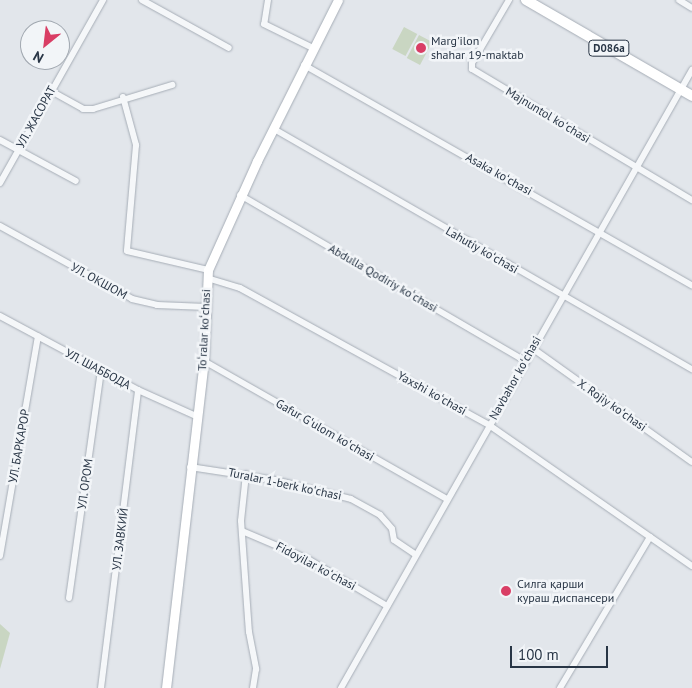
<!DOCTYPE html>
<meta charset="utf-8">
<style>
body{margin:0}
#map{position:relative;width:692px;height:688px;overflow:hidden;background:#e2e6eb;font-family:"PT Sans",sans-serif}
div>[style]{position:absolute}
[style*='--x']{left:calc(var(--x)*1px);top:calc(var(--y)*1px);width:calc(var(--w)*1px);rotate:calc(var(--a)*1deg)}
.green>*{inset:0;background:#c9d6c2;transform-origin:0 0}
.roads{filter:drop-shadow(0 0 1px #a6adb6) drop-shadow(0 0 1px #a6adb6)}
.minor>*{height:6px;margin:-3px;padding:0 3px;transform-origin:3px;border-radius:3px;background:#f5f7f9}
.secondary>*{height:9px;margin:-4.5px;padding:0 4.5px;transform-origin:4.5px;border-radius:4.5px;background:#fff}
.primary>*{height:10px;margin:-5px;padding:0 5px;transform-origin:5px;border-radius:5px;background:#fff}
.dots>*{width:14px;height:14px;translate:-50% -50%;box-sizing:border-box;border:2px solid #f2f5f8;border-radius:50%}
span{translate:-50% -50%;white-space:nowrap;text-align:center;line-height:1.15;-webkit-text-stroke:5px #f2f5f8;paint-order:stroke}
.shield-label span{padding:1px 4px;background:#f2f5f8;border:1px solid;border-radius:4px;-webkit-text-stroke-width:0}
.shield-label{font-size:11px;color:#283545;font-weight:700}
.poi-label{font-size:12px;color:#283545}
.left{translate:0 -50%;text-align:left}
.street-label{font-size:12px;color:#283545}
.north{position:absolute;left:20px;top:20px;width:50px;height:50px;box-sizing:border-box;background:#f2f5f8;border:1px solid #a1a8b0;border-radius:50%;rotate:209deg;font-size:14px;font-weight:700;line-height:20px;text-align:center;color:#283545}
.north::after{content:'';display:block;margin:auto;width:18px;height:22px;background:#d93e65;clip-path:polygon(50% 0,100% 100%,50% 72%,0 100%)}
.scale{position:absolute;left:510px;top:646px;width:98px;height:22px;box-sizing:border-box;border:2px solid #283545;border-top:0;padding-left:6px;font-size:15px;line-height:18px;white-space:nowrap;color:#283545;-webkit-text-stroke:4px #f2f5f8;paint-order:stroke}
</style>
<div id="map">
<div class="green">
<i style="left:404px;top:27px;width:15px;height:25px;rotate:28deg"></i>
<i style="left:419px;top:35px;width:15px;height:26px;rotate:28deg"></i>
<i style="clip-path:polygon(0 624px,10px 633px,0 669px)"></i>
</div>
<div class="roads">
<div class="minor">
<i style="--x:142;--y:0;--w:99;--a:28.9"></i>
<i style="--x:268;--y:0;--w:24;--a:99"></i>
<i style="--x:264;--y:24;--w:55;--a:26.1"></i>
<i style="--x:509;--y:0;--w:73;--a:120.4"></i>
<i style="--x:472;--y:63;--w:6;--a:90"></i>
<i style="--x:472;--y:69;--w:256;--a:30.8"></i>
<i style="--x:679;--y:0;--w:15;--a:32"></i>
<i style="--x:304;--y:65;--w:446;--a:29.6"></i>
<i style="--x:51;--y:91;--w:37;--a:29"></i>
<i style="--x:83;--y:109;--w:10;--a:0"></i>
<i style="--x:93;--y:109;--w:83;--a:-16.9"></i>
<i style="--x:123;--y:97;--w:50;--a:74.8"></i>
<i style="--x:136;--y:145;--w:106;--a:94.9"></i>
<i style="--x:127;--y:251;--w:83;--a:13.2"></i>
<i style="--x:274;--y:129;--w:482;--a:29.9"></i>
<i style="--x:0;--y:140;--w:86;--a:28.3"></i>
<i style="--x:0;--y:183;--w:210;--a:-60.6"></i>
<i style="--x:240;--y:195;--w:330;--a:30.2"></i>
<i style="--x:0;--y:226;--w:151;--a:28.9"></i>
<i style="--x:132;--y:299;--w:26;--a:13"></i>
<i style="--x:157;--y:305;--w:49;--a:2.3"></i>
<i style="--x:207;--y:278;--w:34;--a:17"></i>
<i style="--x:240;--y:288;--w:284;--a:28.8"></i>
<i style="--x:489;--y:425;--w:247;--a:34.8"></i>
<i style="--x:0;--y:316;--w:157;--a:28.2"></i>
<i style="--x:138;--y:390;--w:66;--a:24.2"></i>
<i style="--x:532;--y:348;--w:196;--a:35.5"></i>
<i style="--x:204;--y:361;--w:279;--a:29.6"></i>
<i style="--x:190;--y:467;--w:86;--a:8.7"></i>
<i style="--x:275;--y:480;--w:78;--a:14"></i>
<i style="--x:351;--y:499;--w:33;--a:29"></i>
<i style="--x:380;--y:515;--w:18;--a:49"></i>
<i style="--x:392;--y:529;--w:11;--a:80"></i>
<i style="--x:394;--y:540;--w:25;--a:34"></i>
<i style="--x:246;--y:474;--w:47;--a:96.1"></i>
<i style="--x:241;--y:521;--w:111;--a:85.9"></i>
<i style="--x:249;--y:632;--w:38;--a:79"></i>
<i style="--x:256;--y:669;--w:19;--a:99"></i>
<i style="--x:242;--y:531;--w:72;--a:23"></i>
<i style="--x:308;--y:559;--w:92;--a:30.7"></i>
<i style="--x:0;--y:556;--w:223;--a:-80.2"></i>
<i style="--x:69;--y:598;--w:229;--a:-82"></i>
<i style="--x:101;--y:688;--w:300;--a:-82.9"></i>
<i style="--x:341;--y:688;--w:711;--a:-60.41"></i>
<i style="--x:560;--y:688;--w:176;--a:-59.2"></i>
</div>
<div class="secondary">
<i style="--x:166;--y:688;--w:329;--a:-83.4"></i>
<i style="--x:204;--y:361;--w:91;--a:-87.5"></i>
<i style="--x:208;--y:270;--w:120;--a:-65.8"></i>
<i style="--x:257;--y:161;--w:180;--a:-63.3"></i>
</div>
<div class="primary">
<i style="--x:526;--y:0;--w:192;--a:30"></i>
</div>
</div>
<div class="dots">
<i style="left:421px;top:48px;background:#d93e65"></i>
<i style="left:506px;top:591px;background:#d93e65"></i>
</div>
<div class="shield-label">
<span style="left:609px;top:48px">D086a</span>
</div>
<div class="poi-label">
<span class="left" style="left:431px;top:48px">Marg'ilon<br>shahar 19-maktab</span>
<span class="left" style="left:517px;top:591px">Силга қарши<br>кураш диспансери</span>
</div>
<div class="street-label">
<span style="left:548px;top:115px;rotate:31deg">Majnuntol koʻchasi</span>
<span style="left:36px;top:117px;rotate:-61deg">УЛ. ЖАСОРАТ</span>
<span style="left:499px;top:174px;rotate:29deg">Asaka koʻchasi</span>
<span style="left:482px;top:250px;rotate:30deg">Lahutiy koʻchasi</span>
<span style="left:383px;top:278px;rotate:30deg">Abdulla Qodiriy koʻchasi</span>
<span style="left:99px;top:281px;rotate:29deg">УЛ. ОКШОМ</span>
<span style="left:204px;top:330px;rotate:-87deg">Toʻralar koʻchasi</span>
<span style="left:98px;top:369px;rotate:28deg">УЛ. ШАББОДА</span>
<span style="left:515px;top:378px;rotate:-61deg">Navbahor koʻchasi</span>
<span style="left:432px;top:393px;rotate:29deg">Yaxshi koʻchasi</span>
<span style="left:612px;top:405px;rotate:35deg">X. Rojiy koʻchasi</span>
<span style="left:325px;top:430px;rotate:30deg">Gafur Gʻulom koʻchasi</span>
<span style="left:19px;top:446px;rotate:-80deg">УЛ. БАРКАРОР</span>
<span style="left:85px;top:484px;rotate:-82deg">УЛ. ОРОМ</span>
<span style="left:285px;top:484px;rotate:12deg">Turalar 1-berk koʻchasi</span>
<span style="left:120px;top:539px;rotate:-83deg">УЛ. ЗАВКИЙ</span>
<span style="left:316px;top:566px;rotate:28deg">Fidoyilar koʻchasi</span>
</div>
<div class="north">N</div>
<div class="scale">100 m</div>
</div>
